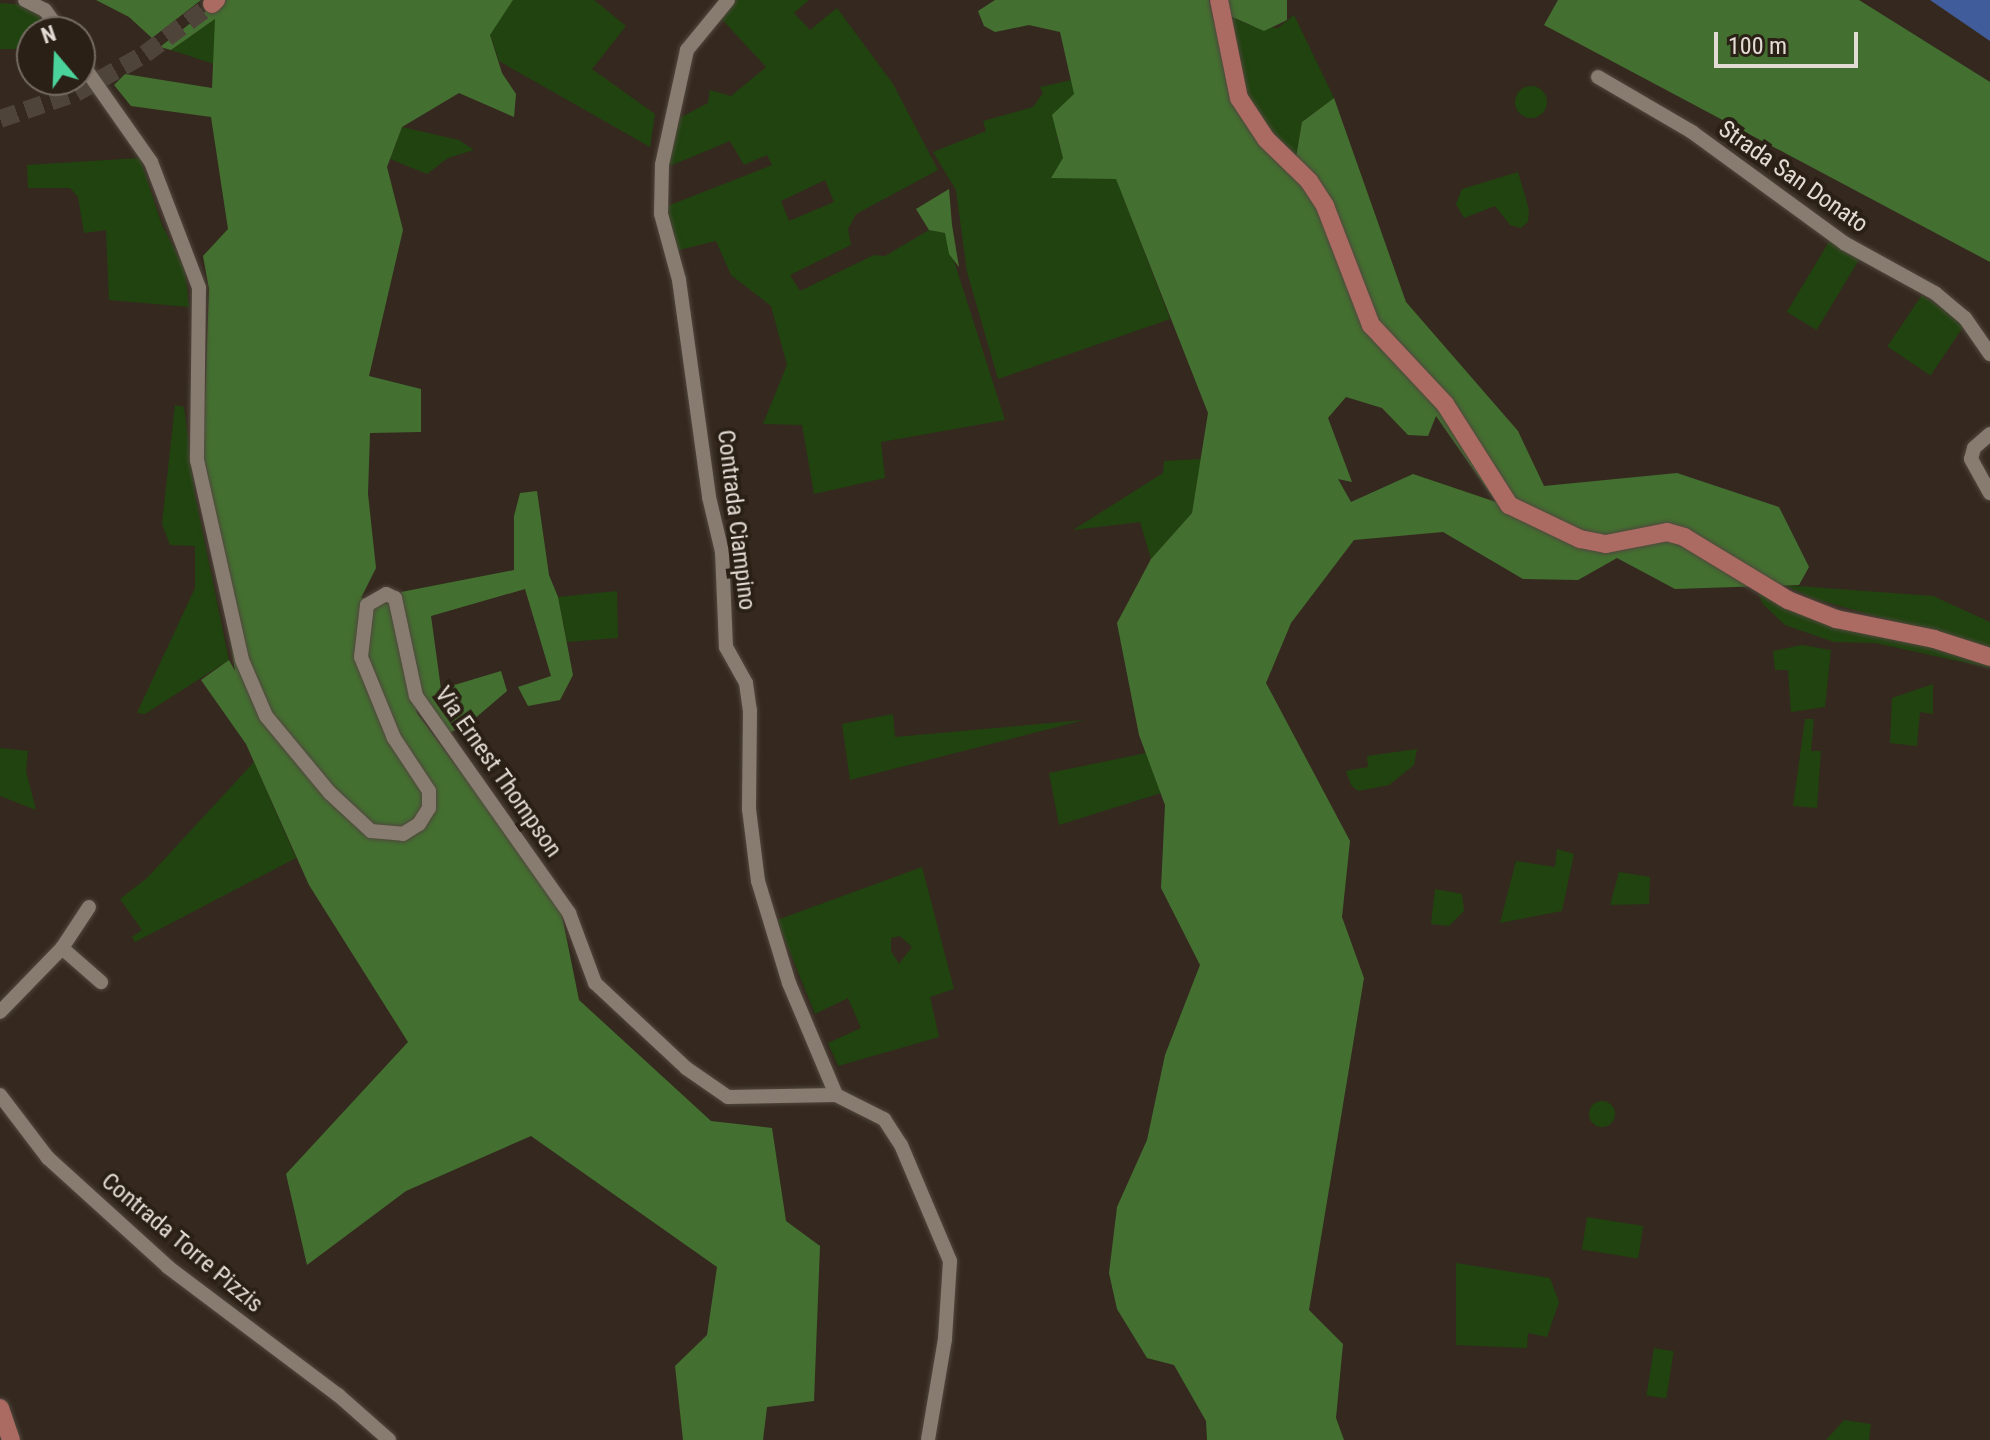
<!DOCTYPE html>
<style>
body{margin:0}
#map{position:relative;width:1990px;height:1440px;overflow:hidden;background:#35291f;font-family:"Roboto Condensed",sans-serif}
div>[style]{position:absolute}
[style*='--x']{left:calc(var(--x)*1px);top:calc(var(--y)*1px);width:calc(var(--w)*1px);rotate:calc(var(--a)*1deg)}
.green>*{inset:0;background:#20430f;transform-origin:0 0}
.round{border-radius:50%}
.forest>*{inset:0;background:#437030}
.water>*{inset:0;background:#405c9b}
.major-tunnel>*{height:18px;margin-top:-9px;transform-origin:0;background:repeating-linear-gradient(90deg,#4f443a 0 18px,transparent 0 27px)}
.roads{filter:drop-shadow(0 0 2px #50473d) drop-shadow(0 0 2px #50473d)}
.minor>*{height:14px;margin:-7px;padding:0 7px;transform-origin:7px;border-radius:7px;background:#887b6f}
.major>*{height:18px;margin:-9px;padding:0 9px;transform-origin:9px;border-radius:9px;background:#ab6b62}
span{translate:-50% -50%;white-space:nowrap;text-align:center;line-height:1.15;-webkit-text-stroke:8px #2b2016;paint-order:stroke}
.street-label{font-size:24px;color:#e3dcd5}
.north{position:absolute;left:16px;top:16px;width:80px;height:80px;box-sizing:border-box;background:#2b2016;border:2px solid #756b62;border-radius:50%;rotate:341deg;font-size:22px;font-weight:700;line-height:32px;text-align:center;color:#e3dcd5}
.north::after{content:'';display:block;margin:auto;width:28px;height:36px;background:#4ad49c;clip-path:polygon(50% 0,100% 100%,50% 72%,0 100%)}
.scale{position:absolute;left:1714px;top:32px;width:144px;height:36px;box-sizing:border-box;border:4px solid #e3dcd5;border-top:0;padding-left:10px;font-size:24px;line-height:28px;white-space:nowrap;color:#e3dcd5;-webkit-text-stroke:6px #2b2016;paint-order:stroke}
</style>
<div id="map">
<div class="green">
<i style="clip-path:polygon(513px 0,594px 0,626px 26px,592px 69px,655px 114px,650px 147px,499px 61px,490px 34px)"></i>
<i style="clip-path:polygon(evenodd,733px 0,809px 0,794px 13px,810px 30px,837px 8px,893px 84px,938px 170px,856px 214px,848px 229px,851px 245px,790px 275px,800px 291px,874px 255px,885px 256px,929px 230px,945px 233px,1005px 420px,881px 442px,885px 478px,814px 494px,802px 425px,763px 424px,787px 365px,771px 306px,731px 275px,716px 241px,675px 251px,665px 207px,772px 165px,767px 155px,744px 165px,730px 141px,665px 168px,672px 122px,708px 103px,710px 90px,731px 96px,766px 67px,718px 15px,733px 0,825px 180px,834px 202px,789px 221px,781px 201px,825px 180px)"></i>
<i style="clip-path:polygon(0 3px,28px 5px,55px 32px,32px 32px,32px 49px,0 49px)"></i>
<i style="clip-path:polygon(1228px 15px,1249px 25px,1278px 28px,1294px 15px,1334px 98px,1302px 122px,1296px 157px,1259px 117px,1243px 84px)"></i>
<i style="clip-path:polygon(215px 19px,217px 65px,171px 50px)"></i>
<i style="clip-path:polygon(1071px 80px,1074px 94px,1057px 137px,1063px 158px,1116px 178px,1170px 319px,998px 379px,967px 272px,956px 190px,933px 152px,986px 131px,983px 121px,1033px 107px,1043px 93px,1040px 87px)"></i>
<i class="round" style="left:1515px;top:86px;width:32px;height:32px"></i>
<i style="clip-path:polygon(402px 127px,459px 140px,474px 150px,448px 158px,427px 174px,390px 159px)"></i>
<i style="clip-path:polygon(140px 158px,162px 225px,185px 270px,189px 307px,109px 300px,106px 230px,84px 233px,78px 197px,70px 188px,28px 188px,27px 165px)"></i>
<i style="clip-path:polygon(1518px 172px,1529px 209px,1528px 222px,1521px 228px,1510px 225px,1495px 206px,1464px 218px,1456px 204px,1462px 189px)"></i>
<i style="left:1830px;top:240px;width:35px;height:84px;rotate:31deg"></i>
<i style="left:1922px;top:295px;width:52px;height:62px;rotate:34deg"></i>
<i style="clip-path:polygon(175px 405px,184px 407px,195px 495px,229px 660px,145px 714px,137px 713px,195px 588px,195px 546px,170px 545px,162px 524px)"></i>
<i style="clip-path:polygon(1201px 459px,1192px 513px,1151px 559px,1140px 522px,1073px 530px,1163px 473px,1164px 461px)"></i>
<i style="clip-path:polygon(1784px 585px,1933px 596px,1990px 622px,1990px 648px,1815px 599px)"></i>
<i style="clip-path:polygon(1756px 586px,1990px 661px,1990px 668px,1875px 643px,1834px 642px,1785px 625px,1762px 603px)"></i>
<i style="clip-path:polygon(617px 591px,618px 638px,567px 642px,558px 597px)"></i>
<i style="clip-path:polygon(1802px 645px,1831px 650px,1825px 707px,1791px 712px,1788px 670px,1775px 670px,1773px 651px)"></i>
<i style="clip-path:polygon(1933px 684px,1933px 714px,1920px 712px,1917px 746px,1890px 743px,1892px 698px)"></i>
<i style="clip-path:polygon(893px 714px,895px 737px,1084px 720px,850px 780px,842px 724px)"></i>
<i style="clip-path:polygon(1805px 719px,1814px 719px,1811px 751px,1821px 751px,1817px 808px,1793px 806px)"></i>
<i style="clip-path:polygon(0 748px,28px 751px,26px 771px,36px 810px,0 796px)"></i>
<i style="clip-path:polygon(1417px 749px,1414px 765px,1389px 785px,1358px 791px,1351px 785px,1346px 771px,1368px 767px,1367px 756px)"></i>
<i style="clip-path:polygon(1146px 753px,1161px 793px,1059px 825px,1049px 773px)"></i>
<i style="clip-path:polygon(254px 762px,296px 858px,135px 942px,132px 937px,142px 930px,120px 899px,147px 878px)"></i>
<i style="clip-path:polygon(1557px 849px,1574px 854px,1562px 911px,1500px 923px,1516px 861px,1555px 867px)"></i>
<i style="clip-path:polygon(evenodd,922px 867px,954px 989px,930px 997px,939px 1037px,838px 1066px,828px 1043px,861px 1028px,848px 998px,815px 1014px,777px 920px,922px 867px,900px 936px,912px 947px,899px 964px,891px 951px,891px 938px,900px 936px)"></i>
<i style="clip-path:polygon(1619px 872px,1650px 877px,1649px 904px,1610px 905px)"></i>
<i style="clip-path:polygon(1435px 889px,1462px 894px,1464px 911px,1449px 926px,1431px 924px)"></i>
<i class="round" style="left:1589px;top:1101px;width:26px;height:26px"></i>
<i style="left:1587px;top:1217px;width:57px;height:33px;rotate:9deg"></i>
<i style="clip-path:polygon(1456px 1263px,1550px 1278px,1559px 1302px,1547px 1337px,1528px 1333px,1527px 1348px,1456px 1345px)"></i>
<i style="left:1654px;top:1348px;width:20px;height:48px;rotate:9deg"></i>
<i style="clip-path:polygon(1844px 1420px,1871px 1424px,1869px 1440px,1826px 1440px)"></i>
</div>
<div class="forest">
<i style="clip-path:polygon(96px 0,201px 0,152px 38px,129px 17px)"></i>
<i style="clip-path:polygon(220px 0,513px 0,490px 35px,502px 73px,516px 94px,514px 117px,459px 93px,402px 127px,387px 167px,403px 230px,369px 376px,421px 389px,421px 432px,370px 433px,368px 494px,376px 568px,361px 598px,387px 598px,395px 604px,417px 713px,560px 906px,579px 1000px,711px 1121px,772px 1128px,786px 1221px,820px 1246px,814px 1401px,767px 1407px,763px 1440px,683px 1440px,675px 1366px,707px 1335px,717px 1267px,531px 1136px,406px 1191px,307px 1265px,286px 1174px,408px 1042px,309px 885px,246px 744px,201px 680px,229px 660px,235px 671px,203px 457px,209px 289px,203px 256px,228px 229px,211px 117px,131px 106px,114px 85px,125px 74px,212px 88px,215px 19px,171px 50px,160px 47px)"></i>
<i style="clip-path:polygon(evenodd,995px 0,1209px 0,1232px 97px,1294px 169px,1302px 122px,1334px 98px,1406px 302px,1518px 431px,1544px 486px,1677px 473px,1779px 507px,1809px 567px,1799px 585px,1675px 589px,1617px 558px,1578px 580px,1523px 579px,1443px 532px,1354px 540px,1291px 623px,1266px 683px,1350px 841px,1342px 917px,1364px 978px,1309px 1310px,1343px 1344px,1336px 1418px,1344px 1440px,1207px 1440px,1206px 1421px,1174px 1365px,1147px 1358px,1117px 1309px,1109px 1273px,1117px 1207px,1147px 1140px,1165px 1055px,1200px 965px,1161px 888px,1165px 805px,1139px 735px,1117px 623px,1151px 559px,1192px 513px,1208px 413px,1116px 179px,1051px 178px,1063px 158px,1052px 115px,1074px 94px,1060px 32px,1029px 25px,995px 32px,984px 26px,978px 11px,995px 0,1346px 397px,1382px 408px,1408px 435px,1428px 436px,1436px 416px,1496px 502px,1413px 474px,1351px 502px,1338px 479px,1352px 482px,1328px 418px,1346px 397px)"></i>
<i style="clip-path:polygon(1226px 0,1287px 0,1287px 20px,1264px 31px,1228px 15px)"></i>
<i style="clip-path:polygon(1558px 0,1859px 0,1990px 82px,1990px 262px,1544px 25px)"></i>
<i style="clip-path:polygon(949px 189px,952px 225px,959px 267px,949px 254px,945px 233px,929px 230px,916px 209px)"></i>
<i style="clip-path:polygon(537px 491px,549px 575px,558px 597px,573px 675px,560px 700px,528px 706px,518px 687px,551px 676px,525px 589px,431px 616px,441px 689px,501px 671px,507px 691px,466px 726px,448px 733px,418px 692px,401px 592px,514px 570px,514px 516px,520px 493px)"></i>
</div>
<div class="water">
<i style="clip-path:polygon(1930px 0,1990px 0,1990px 41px)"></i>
</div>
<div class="major-tunnel">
<i style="--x:0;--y:119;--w:80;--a:-18.9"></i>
<i style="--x:76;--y:93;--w:79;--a:-29.5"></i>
<i style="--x:145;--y:54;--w:84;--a:-36.7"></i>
</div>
<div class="roads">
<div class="minor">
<i style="--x:25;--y:0;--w:22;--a:27"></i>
<i style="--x:45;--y:10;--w:27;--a:54"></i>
<i style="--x:728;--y:0;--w:65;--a:129.4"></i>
<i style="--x:687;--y:50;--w:118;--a:102.3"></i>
<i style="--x:662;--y:165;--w:49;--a:91.2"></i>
<i style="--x:661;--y:214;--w:68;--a:74.7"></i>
<i style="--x:679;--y:280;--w:219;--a:82.1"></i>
<i style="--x:709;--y:497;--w:57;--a:76.7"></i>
<i style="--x:722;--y:552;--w:95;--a:87.6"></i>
<i style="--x:726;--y:647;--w:41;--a:60.9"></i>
<i style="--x:746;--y:683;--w:27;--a:82"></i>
<i style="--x:750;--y:710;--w:99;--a:90.6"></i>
<i style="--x:749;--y:809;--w:73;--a:82.9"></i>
<i style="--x:758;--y:881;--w:107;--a:73.1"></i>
<i style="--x:789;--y:983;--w:121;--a:67.2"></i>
<i style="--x:80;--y:61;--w:123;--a:54.9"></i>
<i style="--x:151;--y:162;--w:135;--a:69.1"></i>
<i style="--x:199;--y:288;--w:172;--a:90.7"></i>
<i style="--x:197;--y:460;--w:205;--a:77.3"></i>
<i style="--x:242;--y:660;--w:61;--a:66.8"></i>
<i style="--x:266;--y:716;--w:100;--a:50.3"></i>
<i style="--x:330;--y:793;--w:56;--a:42.8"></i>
<i style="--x:371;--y:831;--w:32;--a:5"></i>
<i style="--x:403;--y:834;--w:19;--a:-32"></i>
<i style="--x:419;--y:824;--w:19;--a:-58"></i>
<i style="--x:429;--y:808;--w:17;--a:-90"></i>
<i style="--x:429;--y:791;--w:64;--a:-123.4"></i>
<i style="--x:394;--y:738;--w:87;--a:-112.2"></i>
<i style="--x:361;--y:657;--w:52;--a:-83.4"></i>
<i style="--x:367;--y:605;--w:22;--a:-30"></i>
<i style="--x:386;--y:594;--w:10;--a:24"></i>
<i style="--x:395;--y:598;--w:100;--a:77.9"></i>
<i style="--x:416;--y:696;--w:266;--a:54.8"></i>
<i style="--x:569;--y:913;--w:75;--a:69.6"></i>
<i style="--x:595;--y:983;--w:125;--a:43"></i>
<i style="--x:686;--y:1068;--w:51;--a:34.6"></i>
<i style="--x:728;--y:1097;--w:108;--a:-1.1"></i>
<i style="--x:836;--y:1095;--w:54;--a:26.6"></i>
<i style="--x:884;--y:1119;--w:31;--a:57"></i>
<i style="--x:901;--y:1145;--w:126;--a:67.1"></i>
<i style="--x:950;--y:1261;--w:78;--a:93.7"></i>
<i style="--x:945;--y:1339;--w:102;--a:99.6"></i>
<i style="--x:1598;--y:77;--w:109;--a:30.3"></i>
<i style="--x:1692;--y:132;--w:188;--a:36.1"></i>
<i style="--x:1844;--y:243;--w:104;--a:28.8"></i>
<i style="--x:1935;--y:293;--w:39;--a:40"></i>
<i style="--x:1965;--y:318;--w:44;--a:55.2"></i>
<i style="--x:1990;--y:434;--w:21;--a:139"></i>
<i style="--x:1974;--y:448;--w:11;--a:105"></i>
<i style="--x:1971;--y:459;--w:39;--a:61"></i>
<i style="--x:62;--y:948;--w:52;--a:41.1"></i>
<i style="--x:0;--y:1012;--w:89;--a:-45.9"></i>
<i style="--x:62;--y:948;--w:49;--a:-56.6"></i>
<i style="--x:0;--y:1095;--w:79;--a:52.7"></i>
<i style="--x:48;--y:1158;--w:162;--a:42.2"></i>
<i style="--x:168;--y:1267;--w:213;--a:37"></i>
<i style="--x:338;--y:1395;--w:68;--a:41.4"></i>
</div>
<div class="major">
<i style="--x:1219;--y:0;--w:100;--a:78.5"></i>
<i style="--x:1239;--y:98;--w:49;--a:56.6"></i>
<i style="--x:1266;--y:139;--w:60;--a:44.3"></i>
<i style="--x:1309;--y:181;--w:30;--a:57"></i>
<i style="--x:1325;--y:206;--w:128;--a:68.9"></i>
<i style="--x:1371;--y:325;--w:108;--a:46.9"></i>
<i style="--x:1445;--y:404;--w:120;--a:57.6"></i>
<i style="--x:1509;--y:505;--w:79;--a:25.6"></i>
<i style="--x:1580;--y:539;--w:26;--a:11"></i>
<i style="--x:1606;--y:544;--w:62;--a:-11.1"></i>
<i style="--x:1667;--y:532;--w:18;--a:16"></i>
<i style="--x:1684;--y:537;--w:122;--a:31.2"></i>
<i style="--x:1788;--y:600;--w:52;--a:21.6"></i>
<i style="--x:1836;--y:619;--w:100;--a:11.5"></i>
<i style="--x:1934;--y:639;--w:59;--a:17.8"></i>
<i style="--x:212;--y:4;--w:6;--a:-45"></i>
<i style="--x:0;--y:1408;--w:34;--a:71"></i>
</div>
</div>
<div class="street-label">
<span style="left:1793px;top:177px;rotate:35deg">Strada San Donato</span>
<span style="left:736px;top:520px;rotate:83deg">Contrada Ciampino</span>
<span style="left:498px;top:772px;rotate:55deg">Via Ernest Thompson</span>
<span style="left:182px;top:1243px;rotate:40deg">Contrada Torre Pizzis</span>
</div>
<div class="north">N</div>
<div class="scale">100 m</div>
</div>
